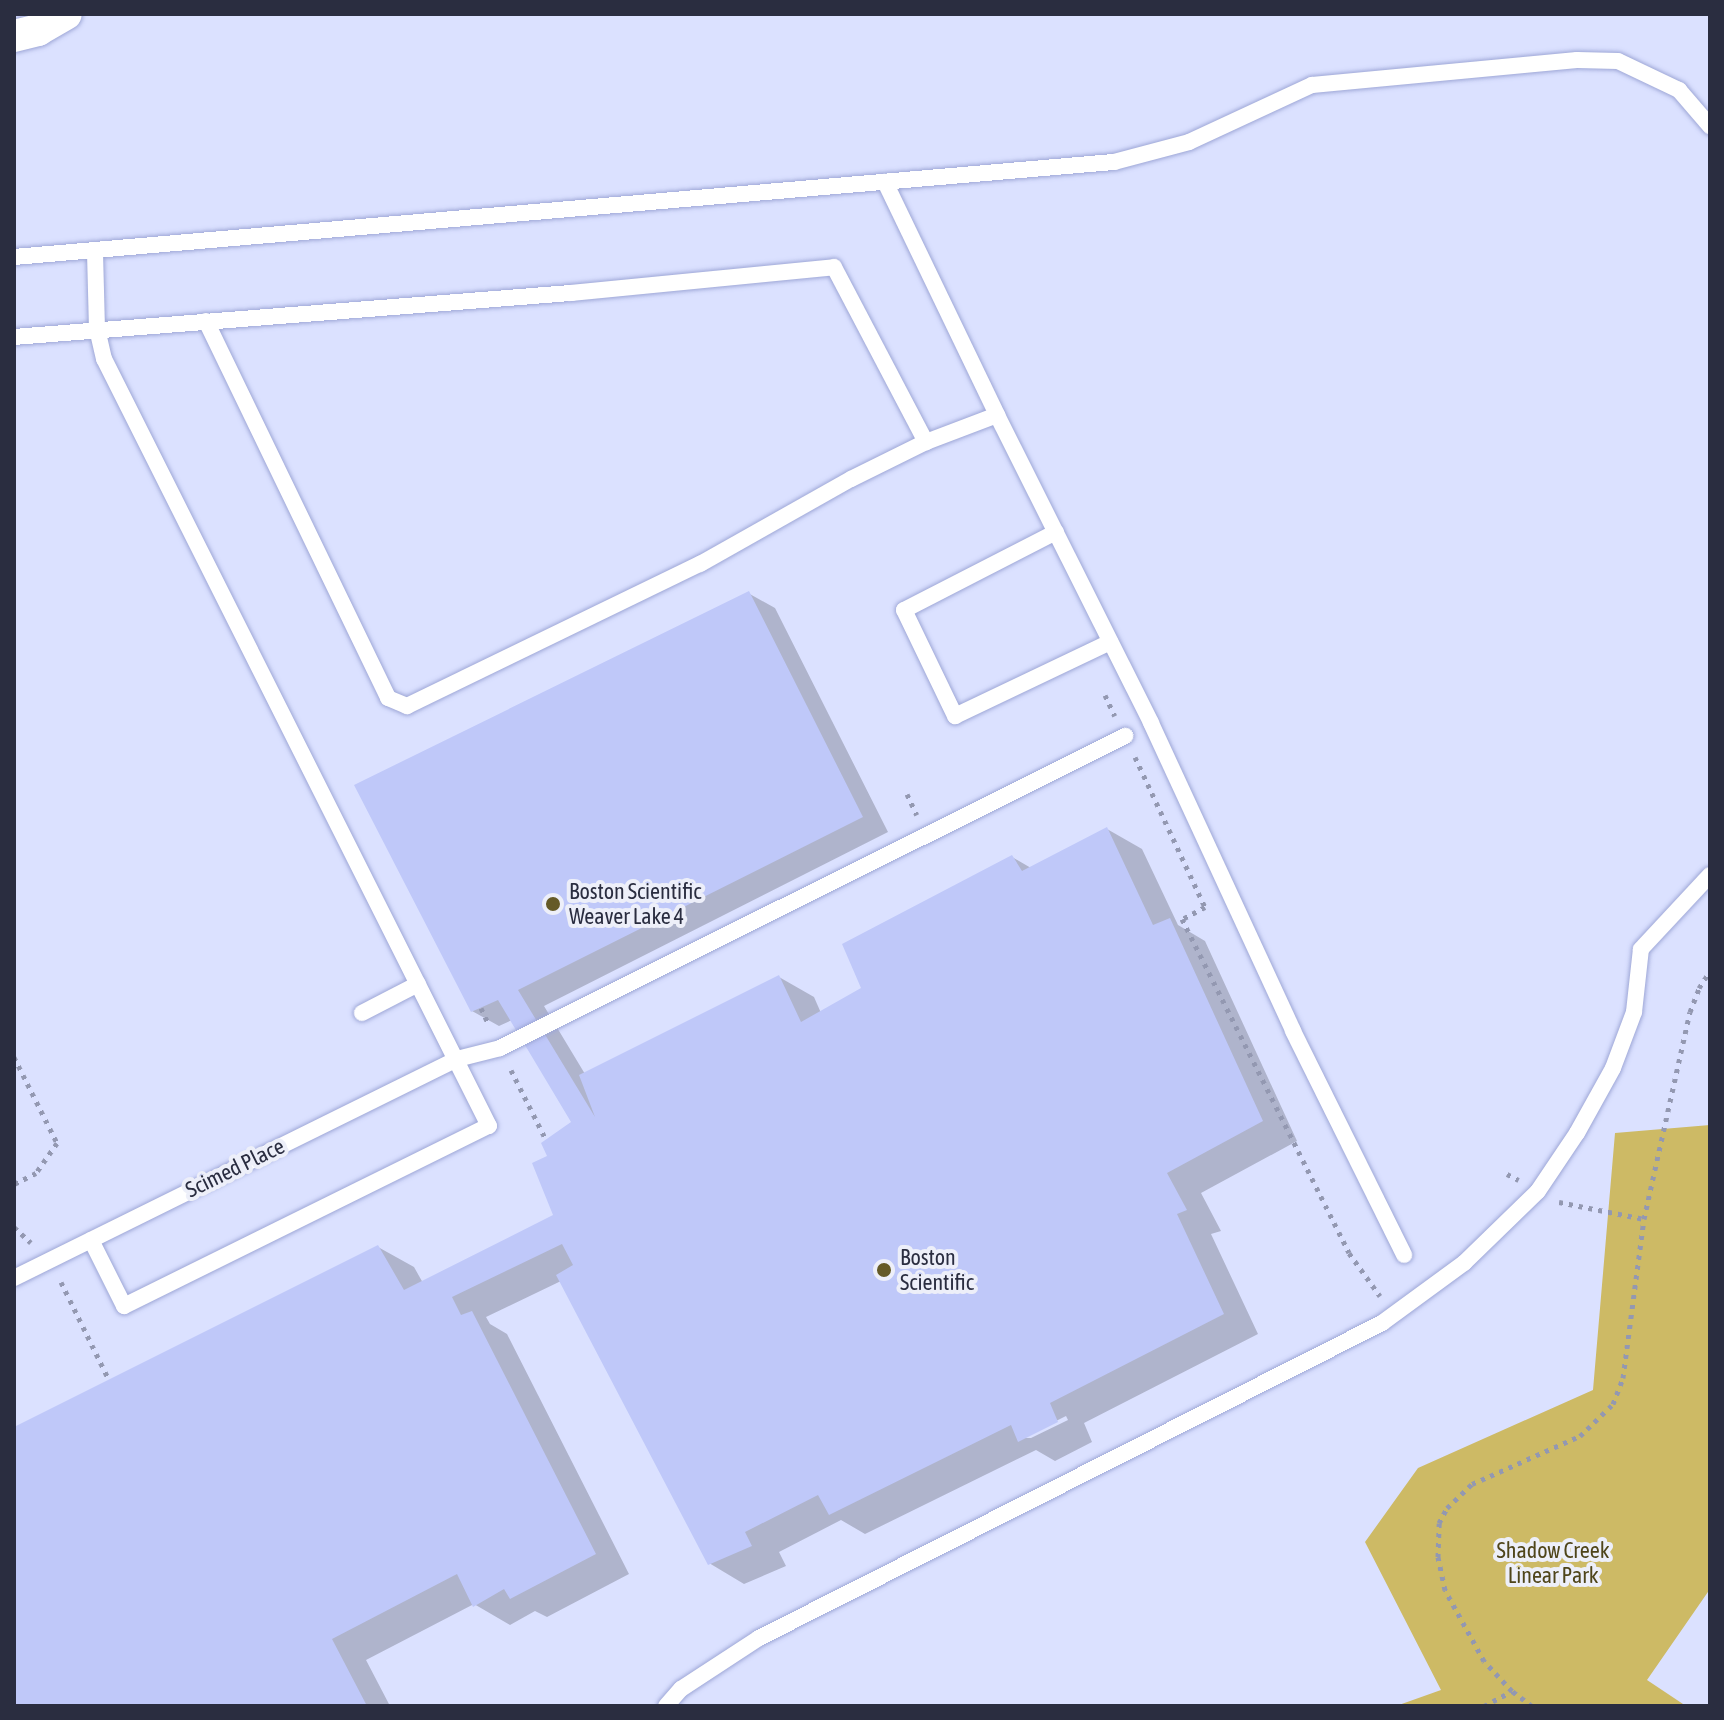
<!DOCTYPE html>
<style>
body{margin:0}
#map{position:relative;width:1724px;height:1720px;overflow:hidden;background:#dbe1ff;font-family:"Asap Condensed",sans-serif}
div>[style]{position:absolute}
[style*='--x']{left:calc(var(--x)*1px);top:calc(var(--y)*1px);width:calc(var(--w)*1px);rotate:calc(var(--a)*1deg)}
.green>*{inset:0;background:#cdba65}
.shadow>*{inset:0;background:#0003}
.building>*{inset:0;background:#bfc8f9}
.path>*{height:5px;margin-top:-2.5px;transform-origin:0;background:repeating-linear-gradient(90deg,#9398b1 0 4px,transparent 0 10px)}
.roads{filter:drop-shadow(0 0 2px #9ea7d7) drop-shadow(0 0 2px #9ea7d7)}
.lane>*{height:16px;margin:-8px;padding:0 8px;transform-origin:8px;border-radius:8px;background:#fff}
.street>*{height:32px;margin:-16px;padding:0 16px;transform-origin:16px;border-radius:16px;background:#fff}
.dots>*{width:22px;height:22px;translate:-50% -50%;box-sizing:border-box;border:4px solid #edeff9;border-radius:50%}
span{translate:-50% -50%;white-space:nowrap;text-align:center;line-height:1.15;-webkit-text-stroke:8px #edeff9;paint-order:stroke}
.poi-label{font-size:22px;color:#2a2d40}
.left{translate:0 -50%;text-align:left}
.street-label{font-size:22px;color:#2a2d40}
.park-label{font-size:22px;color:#4f451a}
.frame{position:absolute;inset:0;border:16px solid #2a2d40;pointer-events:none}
</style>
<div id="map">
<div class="green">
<i style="clip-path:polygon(1710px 1125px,1710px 1589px,1647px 1680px,1686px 1706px,1396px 1706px,1441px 1690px,1365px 1542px,1418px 1468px,1593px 1390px,1615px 1133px)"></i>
</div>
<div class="shadow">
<i style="clip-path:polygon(evenodd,748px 593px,775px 608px,888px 832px,544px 1006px,585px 1074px,779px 977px,814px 997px,821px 1013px,864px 989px,1012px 857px,1031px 868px,1107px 829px,1142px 849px,1178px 925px,1205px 941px,1297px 1141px,1201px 1193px,1221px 1231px,1211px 1234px,1258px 1334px,1084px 1423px,1092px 1442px,1055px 1461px,1036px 1450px,865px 1534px,841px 1520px,779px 1552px,786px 1566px,744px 1584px,709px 1563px,561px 1281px,486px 1317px,490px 1324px,507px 1334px,629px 1574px,547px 1617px,535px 1611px,510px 1625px,474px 1604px,366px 1660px,390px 1706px,14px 1706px,14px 1430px,378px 1247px,414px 1267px,423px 1283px,556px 1216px,550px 1157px,577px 1123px,512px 1020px,499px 1026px,472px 1011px,748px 593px,1066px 1416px,1068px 1420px,1031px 1438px,1022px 1438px,1066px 1416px)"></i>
</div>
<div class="building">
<i style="clip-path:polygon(749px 591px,863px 817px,518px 990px,595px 1117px,579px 1075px,779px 975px,801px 1022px,861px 988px,842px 944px,1012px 855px,1022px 871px,1107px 827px,1153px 925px,1170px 918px,1263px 1121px,1167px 1173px,1187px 1210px,1177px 1214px,1224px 1314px,1050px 1403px,1058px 1422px,1018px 1442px,1011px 1425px,829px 1515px,818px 1495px,745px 1532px,752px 1546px,708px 1565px,556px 1275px,573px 1265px,562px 1244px,452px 1297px,461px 1315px,472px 1311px,596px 1554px,510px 1599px,504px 1589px,473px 1607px,457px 1574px,332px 1639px,367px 1706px,14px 1706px,14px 1427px,378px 1245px,404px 1290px,553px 1215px,532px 1163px,547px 1156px,541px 1143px,571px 1122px,498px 1000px,471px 1012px,354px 785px)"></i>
</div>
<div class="path">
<i style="--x:1105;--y:695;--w:23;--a:65"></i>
<i style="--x:1135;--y:757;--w:166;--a:65"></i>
<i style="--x:1205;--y:907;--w:26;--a:152"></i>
<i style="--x:1182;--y:919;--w:373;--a:63.4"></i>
<i style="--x:1349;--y:1253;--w:53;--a:54.2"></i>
<i style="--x:907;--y:794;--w:23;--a:65"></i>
<i style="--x:481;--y:1008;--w:19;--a:65"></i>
<i style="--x:14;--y:1057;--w:96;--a:63.4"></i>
<i style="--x:57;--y:1143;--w:37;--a:125"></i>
<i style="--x:36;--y:1173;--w:25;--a:153"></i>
<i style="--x:511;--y:1070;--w:78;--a:63.4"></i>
<i style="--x:1507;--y:1174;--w:13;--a:27"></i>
<i style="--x:1559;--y:1202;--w:87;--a:11.3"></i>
<i style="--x:14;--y:1227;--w:23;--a:43"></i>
<i style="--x:61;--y:1282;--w:109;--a:63.9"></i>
<i style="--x:1484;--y:1706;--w:32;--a:-28"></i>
<i style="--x:1532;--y:1706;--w:25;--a:-143"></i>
<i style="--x:1512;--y:1691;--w:41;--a:-133"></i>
<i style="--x:1484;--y:1661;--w:81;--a:-118.8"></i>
<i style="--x:1445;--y:1590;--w:34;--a:-102"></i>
<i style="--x:1438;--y:1557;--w:34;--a:-88"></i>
<i style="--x:1439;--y:1523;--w:17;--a:-62"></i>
<i style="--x:1447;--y:1508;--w:35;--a:-44"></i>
<i style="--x:1472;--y:1484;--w:118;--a:-24"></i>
<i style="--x:1580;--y:1436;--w:46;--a:-44.1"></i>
<i style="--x:1613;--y:1404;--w:28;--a:-69"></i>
<i style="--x:1623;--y:1378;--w:160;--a:-82.5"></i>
<i style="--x:1644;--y:1219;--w:212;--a:-77.5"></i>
<i style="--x:1690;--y:1012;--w:26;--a:-69"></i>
<i style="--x:1699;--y:988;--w:20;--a:-57"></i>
</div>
<div class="roads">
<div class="lane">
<i style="--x:885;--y:182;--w:259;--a:64.3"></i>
<i style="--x:997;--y:415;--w:344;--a:63.4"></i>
<i style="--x:1151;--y:723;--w:339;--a:65.2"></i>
<i style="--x:1293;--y:1031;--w:250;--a:63.6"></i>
<i style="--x:14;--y:257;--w:1104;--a:-4.94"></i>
<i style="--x:1114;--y:162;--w:78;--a:-14.9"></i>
<i style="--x:1189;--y:142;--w:136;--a:-24.9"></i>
<i style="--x:1312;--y:85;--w:266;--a:-5.4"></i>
<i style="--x:1577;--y:60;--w:41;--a:1.4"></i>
<i style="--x:1618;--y:61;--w:68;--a:25.4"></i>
<i style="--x:1679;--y:90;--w:48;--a:49.3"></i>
<i style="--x:206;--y:321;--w:419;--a:64.2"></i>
<i style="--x:388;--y:698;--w:21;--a:23"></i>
<i style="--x:407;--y:706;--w:326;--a:-25.9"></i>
<i style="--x:700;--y:564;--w:173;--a:-29.4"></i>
<i style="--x:851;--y:479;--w:84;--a:-26.3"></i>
<i style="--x:926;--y:442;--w:76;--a:-20.8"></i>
<i style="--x:14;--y:337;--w:559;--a:-4.52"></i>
<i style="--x:571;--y:293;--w:264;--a:-5.6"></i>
<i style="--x:834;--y:267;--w:198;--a:62.3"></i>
<i style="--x:1056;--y:532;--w:171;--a:152.8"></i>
<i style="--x:904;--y:610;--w:118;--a:64.3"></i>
<i style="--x:955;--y:716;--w:172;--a:-25.5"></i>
<i style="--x:362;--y:1013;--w:63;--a:-27.4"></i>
<i style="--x:91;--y:1240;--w:74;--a:63.4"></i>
<i style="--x:124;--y:1306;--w:407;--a:-26.3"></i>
<i style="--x:489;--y:1126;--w:858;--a:-116.65"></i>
<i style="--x:104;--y:359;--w:31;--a:-103"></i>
<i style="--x:97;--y:329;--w:79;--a:-91.5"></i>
<i style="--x:14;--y:1278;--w:494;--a:-26.3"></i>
<i style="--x:457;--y:1059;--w:44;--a:-14.3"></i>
<i style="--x:500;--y:1048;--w:699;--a:-26.53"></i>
<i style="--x:666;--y:1706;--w:23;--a:-49"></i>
<i style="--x:681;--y:1689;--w:93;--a:-33.2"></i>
<i style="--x:759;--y:1638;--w:698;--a:-26.82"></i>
<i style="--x:1382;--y:1323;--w:102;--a:-36.2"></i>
<i style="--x:1464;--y:1263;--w:103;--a:-44.2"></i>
<i style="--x:1538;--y:1191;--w:70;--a:-56.1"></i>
<i style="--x:1577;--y:1133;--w:74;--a:-61"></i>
<i style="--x:1613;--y:1068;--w:60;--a:-69.4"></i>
<i style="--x:1634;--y:1012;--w:63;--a:-83.7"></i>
<i style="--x:1641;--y:949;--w:101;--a:-47"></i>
</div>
<div class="street">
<i style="--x:14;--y:36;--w:25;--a:-14"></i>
<i style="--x:38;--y:30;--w:32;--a:-30"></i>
</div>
</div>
<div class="dots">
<i style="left:553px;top:904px;background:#655a27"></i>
<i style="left:884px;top:1270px;background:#655a27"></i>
</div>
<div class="poi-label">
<span class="left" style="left:569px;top:904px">Boston Scientific<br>Weaver Lake 4</span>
<span class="left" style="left:900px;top:1270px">Boston<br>Scientific</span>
</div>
<div class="street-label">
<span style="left:235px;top:1168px;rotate:-26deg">Scimed Place</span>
</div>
<div class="park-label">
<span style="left:1553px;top:1563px">Shadow Creek<br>Linear Park</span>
</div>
<div class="frame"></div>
</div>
